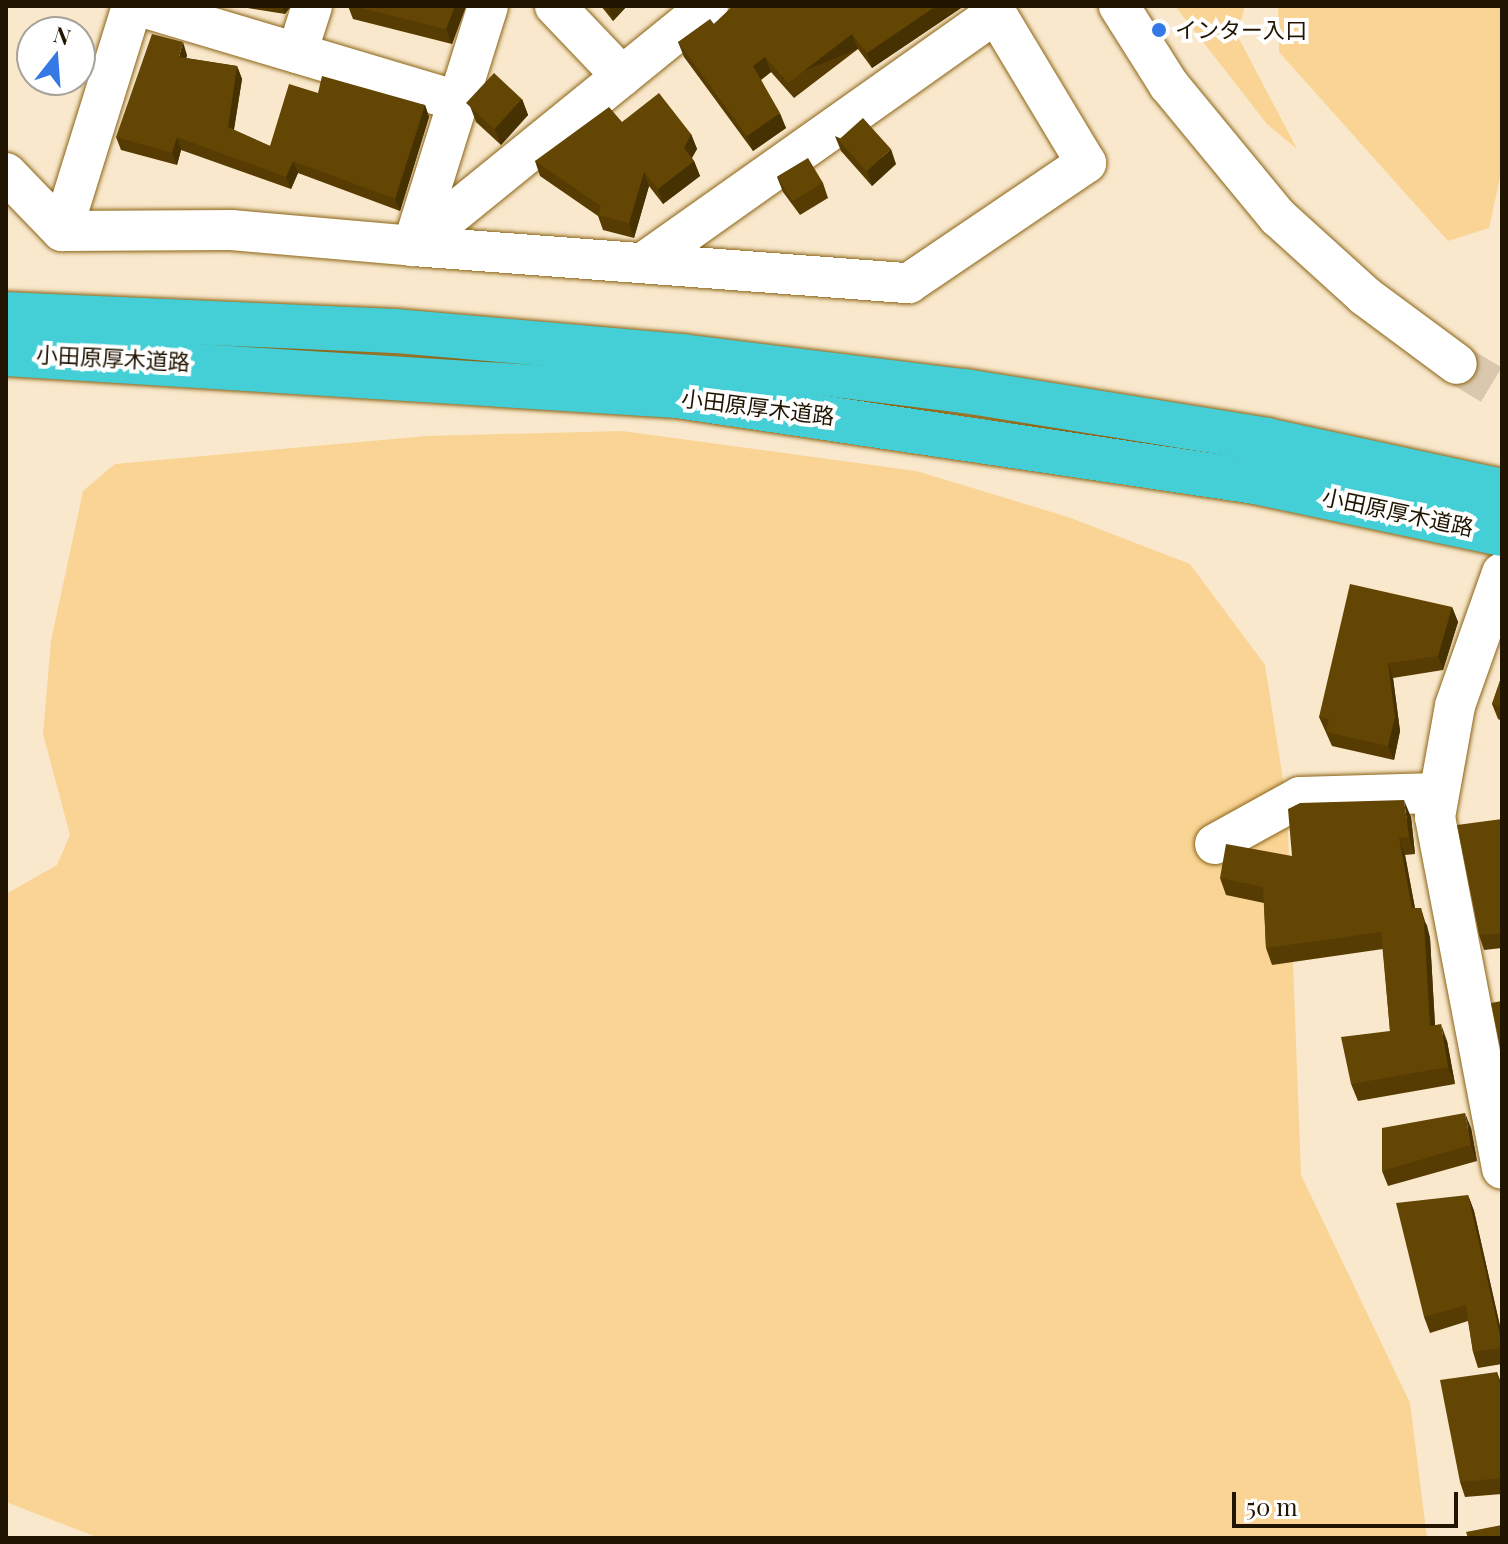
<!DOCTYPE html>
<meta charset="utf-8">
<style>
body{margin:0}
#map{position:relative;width:1508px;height:1544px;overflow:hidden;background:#f9e8cc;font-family:"Playfair Display","Noto Sans JP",serif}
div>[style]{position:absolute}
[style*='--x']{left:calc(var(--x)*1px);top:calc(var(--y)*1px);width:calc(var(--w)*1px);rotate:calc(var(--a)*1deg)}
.green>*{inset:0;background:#f9d495}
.minor-tunnel>*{height:40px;margin-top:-20px;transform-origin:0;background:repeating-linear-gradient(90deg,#d9c8ae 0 40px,transparent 0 60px)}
.roads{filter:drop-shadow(0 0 2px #8b6415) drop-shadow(0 0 2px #8b6415)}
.minor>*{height:40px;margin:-20px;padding:0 20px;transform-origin:20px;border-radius:20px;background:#fff}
.highway>*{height:44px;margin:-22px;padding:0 22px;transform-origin:22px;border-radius:22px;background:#44cfd6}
.wall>*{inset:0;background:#563c03}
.shaded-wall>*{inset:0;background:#463103;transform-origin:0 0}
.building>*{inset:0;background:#644604;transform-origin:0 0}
.dots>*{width:22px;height:22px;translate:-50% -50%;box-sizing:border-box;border:4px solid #fff;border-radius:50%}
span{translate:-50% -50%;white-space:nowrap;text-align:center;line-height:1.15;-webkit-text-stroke:8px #fff;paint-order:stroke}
.poi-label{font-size:22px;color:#211501}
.left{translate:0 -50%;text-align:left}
.street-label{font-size:22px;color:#211501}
.frame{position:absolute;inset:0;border:8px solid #211501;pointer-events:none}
.north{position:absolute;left:16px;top:16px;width:80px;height:80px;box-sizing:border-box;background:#fff;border:2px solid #a6a199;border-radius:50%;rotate:17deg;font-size:22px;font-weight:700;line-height:32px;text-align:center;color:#211501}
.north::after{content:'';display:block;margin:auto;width:28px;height:36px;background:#3579e7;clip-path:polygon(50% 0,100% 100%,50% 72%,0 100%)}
.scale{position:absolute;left:1232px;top:1492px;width:226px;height:36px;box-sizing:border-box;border:4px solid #211501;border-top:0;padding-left:10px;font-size:24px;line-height:28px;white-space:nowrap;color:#211501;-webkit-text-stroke:6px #fff;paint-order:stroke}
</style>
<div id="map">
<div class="green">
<i style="clip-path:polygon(1175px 6px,1245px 6px,1237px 35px,1297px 149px,1267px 124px)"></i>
<i style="clip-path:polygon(1278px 6px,1502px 6px,1502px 168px,1489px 228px,1448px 241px,1279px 52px)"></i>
<i style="clip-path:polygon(622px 431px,916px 471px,1068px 517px,1190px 564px,1265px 665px,1287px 805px,1301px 1175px,1410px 1403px,1427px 1538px,99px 1538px,6px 1502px,6px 894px,57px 865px,70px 835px,43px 734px,51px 641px,83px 491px,115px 464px,427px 436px)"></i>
</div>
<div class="minor-tunnel">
<i style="--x:1457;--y:364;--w:52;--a:31"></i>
</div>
<div class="roads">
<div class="minor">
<i style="--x:139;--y:6;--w:333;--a:16.6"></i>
<i style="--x:488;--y:6;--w:251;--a:107.4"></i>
<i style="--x:413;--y:246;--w:497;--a:4.3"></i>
<i style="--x:909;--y:283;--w:214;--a:-34.1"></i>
<i style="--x:1086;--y:163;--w:175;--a:-121"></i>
<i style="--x:996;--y:13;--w:428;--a:144.7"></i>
<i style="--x:555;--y:6;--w:97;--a:46.3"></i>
<i style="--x:1119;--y:6;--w:93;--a:57.7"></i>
<i style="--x:1169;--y:85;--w:171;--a:50.5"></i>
<i style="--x:1278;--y:217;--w:118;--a:42.2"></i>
<i style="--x:1365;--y:296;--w:114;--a:36.5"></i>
<i style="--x:297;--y:53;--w:49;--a:-72.3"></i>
<i style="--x:6;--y:173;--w:81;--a:46"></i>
<i style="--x:62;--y:231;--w:236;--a:-72.7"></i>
<i style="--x:62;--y:231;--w:169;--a:-0.3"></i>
<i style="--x:231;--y:230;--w:183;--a:5"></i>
<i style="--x:413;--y:246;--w:380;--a:-39.1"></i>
<i style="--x:1502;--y:573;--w:141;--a:109.5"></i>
<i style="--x:1455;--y:706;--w:113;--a:100.2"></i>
<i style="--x:1435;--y:817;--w:358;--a:79.2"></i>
<i style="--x:1215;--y:844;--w:97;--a:-28.9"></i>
<i style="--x:1300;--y:797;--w:137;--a:-1.7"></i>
</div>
<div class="highway">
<i style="--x:6;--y:314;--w:390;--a:2.5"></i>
<i style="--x:396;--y:331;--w:287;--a:5"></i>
<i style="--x:682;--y:356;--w:285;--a:7.1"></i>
<i style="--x:965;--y:391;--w:305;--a:9.2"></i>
<i style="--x:1266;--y:440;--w:241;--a:12.2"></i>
<i style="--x:6;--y:354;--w:672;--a:3.58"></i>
<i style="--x:677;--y:396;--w:584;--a:8.46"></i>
<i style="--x:1255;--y:482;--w:252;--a:11.9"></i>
</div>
</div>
<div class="wall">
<i style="clip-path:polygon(235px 6px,291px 6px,285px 14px)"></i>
<i style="clip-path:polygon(348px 6px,466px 6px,452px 44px,353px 19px)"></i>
<i style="clip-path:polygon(601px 6px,627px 6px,613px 21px)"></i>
<i style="clip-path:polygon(733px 6px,960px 6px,961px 8px,872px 68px,858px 49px,794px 98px,771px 72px,761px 80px,786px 128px,753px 151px,684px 57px,678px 42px,714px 24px)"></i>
<i style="clip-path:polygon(187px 55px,186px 58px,237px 66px,242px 79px,234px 130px,270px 146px,318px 93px,425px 105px,429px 117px,400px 211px,298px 173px,291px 189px,181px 150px,177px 165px,121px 150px,116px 137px)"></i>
<i style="clip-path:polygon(522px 99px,528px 115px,501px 145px,476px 122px,470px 106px)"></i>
<i style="clip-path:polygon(622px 122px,691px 134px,697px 149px,692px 158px,694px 161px,700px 176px,663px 204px,649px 186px,634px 238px,603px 230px,598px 216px,540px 176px,535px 161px)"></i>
<i style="clip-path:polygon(835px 136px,896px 164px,872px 186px,841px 151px)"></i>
<i style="clip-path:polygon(777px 177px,823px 183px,828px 198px,800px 215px,783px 192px)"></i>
<i style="clip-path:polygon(1452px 607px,1458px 622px,1443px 670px,1393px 678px,1400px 731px,1394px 760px,1332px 746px,1319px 717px)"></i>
<i style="clip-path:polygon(1502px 675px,1502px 721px,1498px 719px,1492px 704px)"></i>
<i style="clip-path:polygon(1411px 817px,1415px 854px,1405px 855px,1415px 908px,1427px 925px,1430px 938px,1435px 1025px,1447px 1041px,1455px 1084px,1358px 1101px,1351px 1084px,1390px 1031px,1383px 949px,1272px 965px,1266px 948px,1264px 903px,1226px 895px,1220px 878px,1292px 856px)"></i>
<i style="clip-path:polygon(1502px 819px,1502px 948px,1484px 950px,1479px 935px)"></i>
<i style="clip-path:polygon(1471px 1128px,1477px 1161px,1388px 1186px,1382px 1171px)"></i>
<i style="clip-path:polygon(1468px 1195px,1474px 1211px,1502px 1335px,1502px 1364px,1478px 1368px,1473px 1352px,1468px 1321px,1430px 1333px,1424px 1317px)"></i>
<i style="clip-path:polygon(1497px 1372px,1502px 1385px,1502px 1494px,1465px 1497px,1460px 1482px)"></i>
</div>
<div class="shaded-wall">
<i style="clip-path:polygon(282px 6px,291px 6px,285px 14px)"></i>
<i style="clip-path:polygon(455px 6px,466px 6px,452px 44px,446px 29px)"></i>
<i style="clip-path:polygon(608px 6px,627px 6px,613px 21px)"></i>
<i style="clip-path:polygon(936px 6px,960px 6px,961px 8px,872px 68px,867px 53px)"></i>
<i style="left:852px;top:34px;width:16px;height:81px;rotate:68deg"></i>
<i style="clip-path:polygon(183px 42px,187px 55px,184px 69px,179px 57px)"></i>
<i style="clip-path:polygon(765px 57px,771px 72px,758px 82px,753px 66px)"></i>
<i style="clip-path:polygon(237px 66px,242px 79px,232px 140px,228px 127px)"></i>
<i style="clip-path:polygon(522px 99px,528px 115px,501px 145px,495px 129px)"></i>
<i style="clip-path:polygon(425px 105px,429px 117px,400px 211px,395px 199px)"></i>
<i style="clip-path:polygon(780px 113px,786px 128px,753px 151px,747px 136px)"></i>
<i style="clip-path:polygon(691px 134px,697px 149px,689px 162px,684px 148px)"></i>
<i style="clip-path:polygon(177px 137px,181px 150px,177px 165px,172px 153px)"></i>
<i style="clip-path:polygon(891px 149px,896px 164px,872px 186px,867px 171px)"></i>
<i style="clip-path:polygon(293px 161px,298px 173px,291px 189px,286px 177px)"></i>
<i style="clip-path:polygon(694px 161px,700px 176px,663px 204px,658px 189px)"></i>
<i style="clip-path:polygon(644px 172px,649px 186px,634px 238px,629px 223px)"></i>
<i style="clip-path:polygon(1452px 607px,1458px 622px,1443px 670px,1438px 656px)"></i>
<i style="clip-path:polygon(1388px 663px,1393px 678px,1400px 731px,1394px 760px,1388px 746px)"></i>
<i style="clip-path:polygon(1404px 800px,1411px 817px,1415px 854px,1409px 837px)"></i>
<i style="clip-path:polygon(1399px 838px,1405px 855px,1418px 925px,1412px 908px)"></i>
<i style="clip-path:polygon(1421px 908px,1430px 938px,1436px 1043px,1430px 1026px)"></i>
<i style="clip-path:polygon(1441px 1024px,1447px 1041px,1455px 1084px,1448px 1067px)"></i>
<i style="clip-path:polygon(1465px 1113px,1471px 1128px,1477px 1161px,1471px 1145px)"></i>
<i style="clip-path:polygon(1468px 1195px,1474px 1211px,1502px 1335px,1502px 1344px)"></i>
</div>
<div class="building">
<i style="clip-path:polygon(354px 6px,455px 6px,446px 29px)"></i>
<i style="clip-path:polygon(733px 6px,936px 6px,867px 53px,852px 34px,788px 83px,765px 57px,753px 66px,780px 113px,747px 136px,678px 42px,710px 19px,714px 24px)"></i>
<i style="clip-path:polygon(152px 34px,183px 42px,179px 57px,237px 66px,228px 127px,270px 146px,289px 84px,318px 93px,322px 76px,425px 105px,395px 199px,293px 161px,286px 177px,177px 137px,172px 153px,116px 137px)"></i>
<i style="left:494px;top:73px;width:38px;height:41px;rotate:43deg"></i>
<i style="clip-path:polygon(659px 93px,691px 134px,684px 148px,694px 161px,658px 189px,644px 172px,629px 223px,598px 215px,601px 206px,535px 161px,609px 107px,622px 122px)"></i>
<i style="left:863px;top:118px;width:42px;height:33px;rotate:48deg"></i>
<i style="left:808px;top:158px;width:29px;height:36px;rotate:59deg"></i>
<i style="clip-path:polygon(1350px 584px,1452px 607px,1438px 656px,1388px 663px,1395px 717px,1388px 746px,1326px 732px,1329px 719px,1319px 717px)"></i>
<i style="clip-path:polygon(1502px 675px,1502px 707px,1492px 704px)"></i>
<i style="clip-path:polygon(1404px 800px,1409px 837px,1399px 838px,1412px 908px,1421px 908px,1424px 921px,1430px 1026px,1441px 1024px,1448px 1067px,1351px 1084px,1341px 1037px,1390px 1031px,1381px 932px,1266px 948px,1263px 887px,1220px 878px,1226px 844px,1292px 856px,1288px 809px,1300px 803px)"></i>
<i style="clip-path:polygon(1502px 819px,1502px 933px,1479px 935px,1457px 825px)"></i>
<i style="clip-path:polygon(1502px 1001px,1502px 1057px,1491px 1003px)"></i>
<i style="clip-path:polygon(1465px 1113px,1471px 1145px,1382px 1171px,1382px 1128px)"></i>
<i style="clip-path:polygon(1468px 1195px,1502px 1344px,1502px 1348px,1473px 1352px,1466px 1305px,1424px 1317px,1396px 1203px)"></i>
<i style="clip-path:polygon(1497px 1372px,1502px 1392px,1502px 1478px,1460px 1482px,1440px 1380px)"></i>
<i style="clip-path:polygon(1502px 1525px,1502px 1538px,1468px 1538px,1466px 1532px)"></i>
</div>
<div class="dots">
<i style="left:1159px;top:30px;background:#3579e7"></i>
</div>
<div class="poi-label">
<span class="left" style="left:1175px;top:30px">インター入口</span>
</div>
<div class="street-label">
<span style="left:113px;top:358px;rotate:3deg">小田原厚木道路</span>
<span style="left:758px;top:407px;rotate:7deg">小田原厚木道路</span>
<span style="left:1398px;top:512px;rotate:12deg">小田原厚木道路</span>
</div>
<div class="frame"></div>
<div class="north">N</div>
<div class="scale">50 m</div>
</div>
